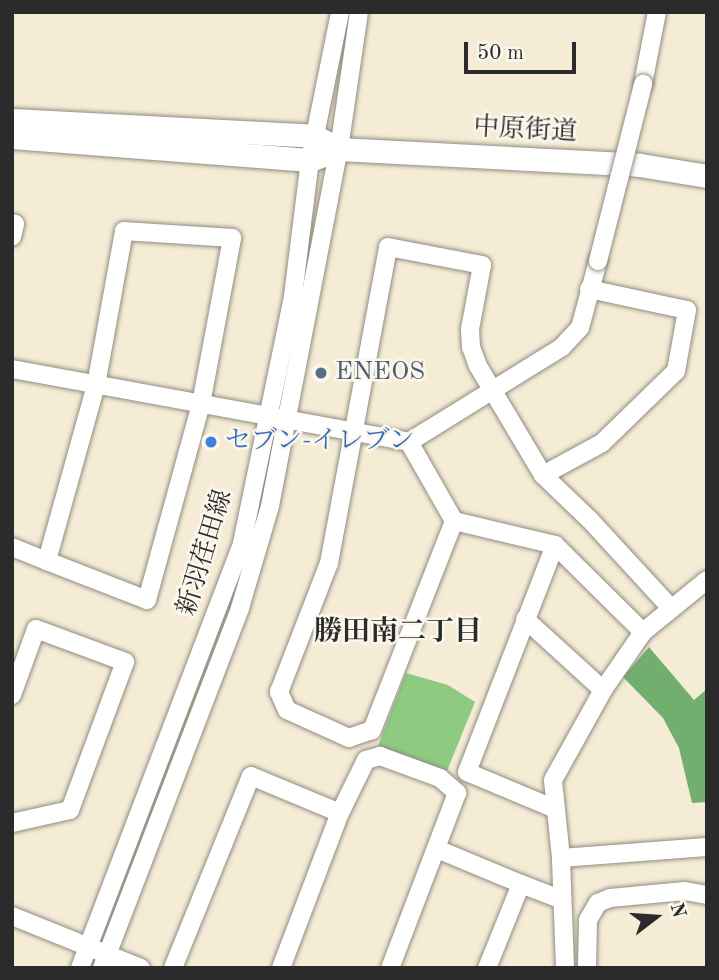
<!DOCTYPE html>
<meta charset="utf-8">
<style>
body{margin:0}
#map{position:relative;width:719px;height:980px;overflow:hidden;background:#f5ecd6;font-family:"Old Standard TT","Noto Serif JP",serif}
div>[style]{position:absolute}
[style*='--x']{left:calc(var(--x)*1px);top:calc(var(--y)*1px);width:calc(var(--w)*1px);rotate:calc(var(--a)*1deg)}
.green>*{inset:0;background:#8ecb81}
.forest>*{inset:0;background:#72af6f}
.roads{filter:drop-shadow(0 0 2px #908c80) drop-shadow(0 0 2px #908c80)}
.minor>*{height:18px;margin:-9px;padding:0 9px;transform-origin:9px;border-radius:9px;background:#fff}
.major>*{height:23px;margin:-11.5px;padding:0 11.5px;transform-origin:11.5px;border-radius:11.5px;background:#fff}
.bridges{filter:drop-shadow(0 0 2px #908c80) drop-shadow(0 0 2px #908c80)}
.minor-bridge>*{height:18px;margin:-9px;padding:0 9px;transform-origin:9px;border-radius:9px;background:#fff}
.dots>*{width:19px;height:19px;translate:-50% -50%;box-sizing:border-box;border:4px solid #fbf7ec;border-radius:50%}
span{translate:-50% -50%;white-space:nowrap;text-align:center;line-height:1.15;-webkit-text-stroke:5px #fbf7ec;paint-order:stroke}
.street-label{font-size:26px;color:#2b2b2b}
.service-label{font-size:26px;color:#4e5e75}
.left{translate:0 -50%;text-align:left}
.shop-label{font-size:26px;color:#366cbe}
.neighbourhood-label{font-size:28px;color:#2b2b2b;font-weight:700}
.frame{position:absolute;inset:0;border:14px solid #2b2b2b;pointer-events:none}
.north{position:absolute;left:621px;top:882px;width:70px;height:70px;-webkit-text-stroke:5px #fbf7ec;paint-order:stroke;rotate:73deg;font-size:19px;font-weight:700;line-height:28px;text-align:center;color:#2b2b2b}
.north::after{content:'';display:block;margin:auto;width:24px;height:32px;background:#2b2b2b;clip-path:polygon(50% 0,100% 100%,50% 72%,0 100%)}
.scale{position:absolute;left:464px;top:42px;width:112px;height:32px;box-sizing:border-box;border:4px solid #2b2b2b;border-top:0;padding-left:9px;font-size:21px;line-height:24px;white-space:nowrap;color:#2b2b2b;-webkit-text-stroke:5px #fbf7ec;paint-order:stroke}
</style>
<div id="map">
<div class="green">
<i style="clip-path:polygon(406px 673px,448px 685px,475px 702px,447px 771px,378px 746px)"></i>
</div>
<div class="forest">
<i style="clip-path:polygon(649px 647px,694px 700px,707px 689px,707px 802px,692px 803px,679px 748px,663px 718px,623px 677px)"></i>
</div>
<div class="roads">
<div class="minor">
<i style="--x:643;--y:84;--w:73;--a:-79"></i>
<i style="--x:12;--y:223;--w:3;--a:18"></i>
<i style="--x:15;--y:224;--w:13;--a:103"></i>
<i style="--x:589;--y:289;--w:100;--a:12.1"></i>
<i style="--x:687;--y:310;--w:62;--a:100.2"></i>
<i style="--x:676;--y:371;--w:103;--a:135.8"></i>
<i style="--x:602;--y:443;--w:67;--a:151.5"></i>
<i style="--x:543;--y:475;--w:65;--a:43.8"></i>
<i style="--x:590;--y:520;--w:120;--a:47.4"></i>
<i style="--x:12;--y:369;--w:404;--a:10.4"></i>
<i style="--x:409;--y:442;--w:180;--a:-31.8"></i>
<i style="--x:562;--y:347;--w:26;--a:-47"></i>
<i style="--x:580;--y:328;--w:69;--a:-75"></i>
<i style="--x:409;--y:442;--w:91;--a:60.3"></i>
<i style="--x:454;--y:521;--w:104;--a:13.4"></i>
<i style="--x:555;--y:545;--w:124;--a:44.7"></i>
<i style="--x:454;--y:521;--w:225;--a:111.4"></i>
<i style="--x:372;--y:730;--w:24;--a:161"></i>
<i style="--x:349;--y:738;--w:68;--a:-155.7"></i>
<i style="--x:287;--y:710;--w:20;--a:-114"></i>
<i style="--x:279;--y:692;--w:138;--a:-68.8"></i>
<i style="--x:329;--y:563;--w:321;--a:-79.4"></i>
<i style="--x:388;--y:247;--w:96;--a:10.8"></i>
<i style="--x:482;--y:265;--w:65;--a:100.6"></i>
<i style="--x:470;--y:329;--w:18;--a:87"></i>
<i style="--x:471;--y:347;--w:20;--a:70"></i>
<i style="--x:478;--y:366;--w:127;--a:59.2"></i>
<i style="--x:555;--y:545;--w:243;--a:111.2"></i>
<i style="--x:467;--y:772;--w:95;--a:22.8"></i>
<i style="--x:12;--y:547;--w:38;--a:22"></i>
<i style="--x:47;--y:561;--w:107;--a:21.3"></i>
<i style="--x:147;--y:600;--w:203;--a:-74.6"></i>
<i style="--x:201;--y:404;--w:169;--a:-79.4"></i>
<i style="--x:232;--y:238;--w:108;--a:-176.3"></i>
<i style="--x:124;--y:231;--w:157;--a:100.3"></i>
<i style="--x:96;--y:385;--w:183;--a:105.6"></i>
<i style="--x:525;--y:619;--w:105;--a:42.3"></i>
<i style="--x:12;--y:695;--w:70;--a:-70"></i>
<i style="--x:36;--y:629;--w:95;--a:20.3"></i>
<i style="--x:125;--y:662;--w:158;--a:110.4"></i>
<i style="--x:70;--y:810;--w:59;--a:167.4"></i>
<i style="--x:437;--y:849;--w:91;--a:22.6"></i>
<i style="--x:521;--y:884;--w:91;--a:112"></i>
<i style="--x:561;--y:858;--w:146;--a:-4.3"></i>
<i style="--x:521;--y:884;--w:42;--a:21"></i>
<i style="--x:12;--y:916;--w:139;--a:22"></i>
<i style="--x:80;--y:968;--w:455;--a:-69.1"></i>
<i style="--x:242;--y:543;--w:252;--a:-78.3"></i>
<i style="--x:293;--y:296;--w:137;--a:-82.9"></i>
<i style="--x:310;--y:160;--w:151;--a:-78.5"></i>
<i style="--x:102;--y:968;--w:386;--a:-69"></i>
<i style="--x:240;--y:608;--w:106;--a:-73.6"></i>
<i style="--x:270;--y:506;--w:364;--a:-79.1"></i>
<i style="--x:339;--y:149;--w:138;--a:-81.7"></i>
<i style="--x:173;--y:968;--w:207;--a:-67.9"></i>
<i style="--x:251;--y:776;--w:96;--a:22.6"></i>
<i style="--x:281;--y:968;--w:166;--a:-69.2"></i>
<i style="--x:340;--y:813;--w:59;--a:-63.9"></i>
<i style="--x:366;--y:760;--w:15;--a:-16"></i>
<i style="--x:380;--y:756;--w:64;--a:20.1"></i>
<i style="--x:440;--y:778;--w:23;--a:41"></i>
<i style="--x:457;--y:793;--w:187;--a:110.9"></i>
<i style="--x:565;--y:968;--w:110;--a:-92.1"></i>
<i style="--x:561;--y:858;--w:78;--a:-95.9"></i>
<i style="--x:553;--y:780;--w:103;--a:-60.9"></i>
<i style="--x:603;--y:690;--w:70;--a:-55.4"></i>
<i style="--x:643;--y:632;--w:82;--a:-39.1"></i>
<i style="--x:587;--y:968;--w:48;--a:-88.8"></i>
<i style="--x:588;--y:920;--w:20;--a:-60"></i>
<i style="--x:598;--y:903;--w:13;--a:-23"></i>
<i style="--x:610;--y:898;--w:75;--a:-5.3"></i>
<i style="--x:685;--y:891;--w:22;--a:10"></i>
</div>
<div class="major">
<i style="--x:12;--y:120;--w:302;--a:3"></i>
<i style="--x:314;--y:136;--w:28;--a:27"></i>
<i style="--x:12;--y:137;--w:299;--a:4.4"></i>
<i style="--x:310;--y:160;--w:31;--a:-21"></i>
<i style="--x:339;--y:149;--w:301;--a:3"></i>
<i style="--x:640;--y:165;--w:68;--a:9.3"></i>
</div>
</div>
<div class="bridges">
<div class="minor-bridge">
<i style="--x:598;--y:261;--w:183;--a:-75.7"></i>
</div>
</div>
<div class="dots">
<i style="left:321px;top:373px;background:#5c6f8a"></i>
<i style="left:211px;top:442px;background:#3f7fe0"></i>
</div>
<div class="street-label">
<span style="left:525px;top:131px;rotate:3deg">中原街道</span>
<span style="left:206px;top:553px;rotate:-73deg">新羽荏田線</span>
</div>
<div class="service-label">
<span class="left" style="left:335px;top:373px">ENEOS</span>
</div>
<div class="shop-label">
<span class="left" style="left:225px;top:442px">セブン-イレブン</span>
</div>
<div class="neighbourhood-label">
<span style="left:398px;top:633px">勝田南二丁目</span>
</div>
<div class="frame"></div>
<div class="north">N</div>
<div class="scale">50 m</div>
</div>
